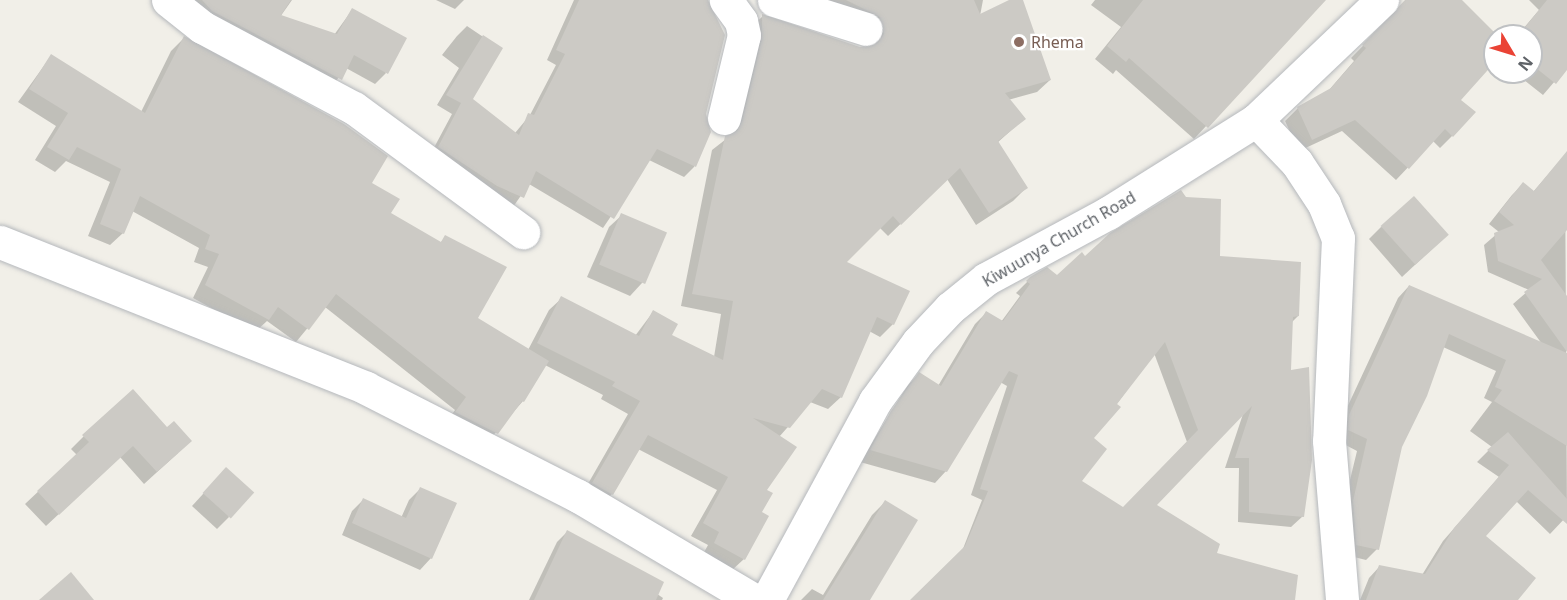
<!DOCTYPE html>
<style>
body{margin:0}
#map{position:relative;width:1567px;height:600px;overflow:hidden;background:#f1efe8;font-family:"Noto Sans",sans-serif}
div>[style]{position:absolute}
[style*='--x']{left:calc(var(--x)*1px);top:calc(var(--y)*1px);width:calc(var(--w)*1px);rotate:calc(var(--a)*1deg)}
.shadow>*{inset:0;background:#0003}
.building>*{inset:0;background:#cccac5;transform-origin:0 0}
.roads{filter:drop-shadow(0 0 2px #b5b8bc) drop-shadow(0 0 2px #b5b8bc)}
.street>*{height:33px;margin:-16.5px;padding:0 16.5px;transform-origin:16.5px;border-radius:16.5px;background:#fff}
.secondary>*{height:33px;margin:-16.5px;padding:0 16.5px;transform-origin:16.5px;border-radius:16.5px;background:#fff}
.dots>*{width:16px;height:16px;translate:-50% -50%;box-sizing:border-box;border:3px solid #fff;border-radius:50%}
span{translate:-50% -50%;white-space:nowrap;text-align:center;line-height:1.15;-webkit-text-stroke:4.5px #fff;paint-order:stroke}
.education-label{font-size:16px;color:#785e54}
.left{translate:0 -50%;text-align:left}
.street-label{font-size:16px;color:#5f6368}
.north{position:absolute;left:1483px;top:24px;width:60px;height:60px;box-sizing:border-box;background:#fff;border:2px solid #bfc1c3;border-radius:50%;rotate:128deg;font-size:16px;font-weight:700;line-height:24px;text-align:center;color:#5f6368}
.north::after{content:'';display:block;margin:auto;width:21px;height:27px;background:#ea4335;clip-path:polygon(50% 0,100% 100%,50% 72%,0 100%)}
</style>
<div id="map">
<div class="shadow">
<i style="clip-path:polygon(189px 0,292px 0,280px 17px,334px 35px,352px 10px,386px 73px,375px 84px,346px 68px,329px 90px)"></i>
<i style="clip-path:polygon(436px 0,464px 0,455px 9px)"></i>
<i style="clip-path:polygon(574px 0,707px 0,704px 114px,710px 132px,694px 167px,684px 177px,649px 160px,603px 228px,529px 184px,513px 207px,429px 157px,452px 114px,437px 105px,459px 68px,442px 55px,457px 36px,467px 26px,501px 49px,471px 99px,515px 133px,530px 115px,556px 65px,547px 60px)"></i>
<i style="clip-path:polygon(780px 0,983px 0,980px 16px,1021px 0,1050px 80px,1037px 92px,1008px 100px,1024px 119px,997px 143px,1026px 188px,1013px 201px,976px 225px,947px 179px,888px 236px,880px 228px,845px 262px,893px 324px,880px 337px,869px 331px,841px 397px,828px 409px,810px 402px,779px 437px,744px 559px,731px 571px,702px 556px,708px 545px,691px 536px,717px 490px,638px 449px,612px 494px,600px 506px,581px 496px,628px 414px,601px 399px,603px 395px,545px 365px,523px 401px,484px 446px,444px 425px,455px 410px,325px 307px,296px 342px,267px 321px,255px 332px,193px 298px,208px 267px,194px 262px,199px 248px,132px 211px,123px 233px,110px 245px,88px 236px,110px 182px,66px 161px,55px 172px,35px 160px,56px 126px,18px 102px,51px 56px,141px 112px,171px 51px,184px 38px,370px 184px,389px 213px,440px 243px,446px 237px,476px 319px,528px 350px,549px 310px,562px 298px,635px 336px,653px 312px,670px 335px,714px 357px,721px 314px,681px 306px,712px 150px,730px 136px,750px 53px,750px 28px,763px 16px,860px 48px,872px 46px,868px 29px)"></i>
<i style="clip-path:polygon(1095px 0,1324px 0,1194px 139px,1116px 70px,1113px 74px,1095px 59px,1121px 27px,1091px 5px)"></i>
<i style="clip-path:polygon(1408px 0,1458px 0,1496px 36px,1495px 60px,1459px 100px,1452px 136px,1440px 148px,1433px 141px,1396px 180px,1342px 131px,1299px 151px,1285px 121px,1298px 108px,1329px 90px,1354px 61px,1351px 58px)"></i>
<i style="clip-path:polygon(1529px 0,1567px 0,1567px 67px,1543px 95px,1514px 72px,1531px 72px,1531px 36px,1517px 36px,1539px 10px)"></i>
<i style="clip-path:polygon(1565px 155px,1567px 516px,1550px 534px,1516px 501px,1483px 537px,1498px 600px,1360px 600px,1369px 578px,1380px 566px,1422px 575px,1443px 541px,1499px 477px,1477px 462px,1492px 447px,1470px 431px,1492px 402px,1484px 398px,1496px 371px,1443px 347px,1401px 447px,1377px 549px,1366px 560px,1346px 555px,1342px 513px,1357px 451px,1338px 441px,1338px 427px,1398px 298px,1409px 286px,1542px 344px,1513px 304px,1529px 290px,1488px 272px,1484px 245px,1499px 232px,1489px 224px,1512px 195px,1523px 184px,1533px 192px)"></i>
<i style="clip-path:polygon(622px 215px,665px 233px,642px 283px,630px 296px,587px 277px,609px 227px)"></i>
<i style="clip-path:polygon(1381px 227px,1447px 235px,1402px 277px,1369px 239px)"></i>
<i style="clip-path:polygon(evenodd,1085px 258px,1219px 258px,1298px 316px,1292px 322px,1290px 372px,1303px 516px,1291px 527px,1238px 522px,1239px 468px,1225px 468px,1243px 414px,1155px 506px,1215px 554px,1294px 600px,943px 600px,982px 500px,971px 495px,1007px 386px,1000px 382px,946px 471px,935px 483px,860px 462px,908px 385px,919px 374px,938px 386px,975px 324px,986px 313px,1001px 322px,1020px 296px,1016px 293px,1031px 278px,1057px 277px,1085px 258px,1154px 353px,1187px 442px,1123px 509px,1079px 482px,1092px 438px,1154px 353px)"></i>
<i style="clip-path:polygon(84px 436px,178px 453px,144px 484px,120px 457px,46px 526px,25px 504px,77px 455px,71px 449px)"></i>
<i style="clip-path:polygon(214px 482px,229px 517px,217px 529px,192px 506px)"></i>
<i style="clip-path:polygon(420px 489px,431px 558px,420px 570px,342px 535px,352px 511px,363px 500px,401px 518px,409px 500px)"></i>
<i style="clip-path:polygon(885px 502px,867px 600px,801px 600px,812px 589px,823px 595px,872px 515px)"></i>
<i style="clip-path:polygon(567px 532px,663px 598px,662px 600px,529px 600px,557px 542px)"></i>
</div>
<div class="building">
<i style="clip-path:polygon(202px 0,291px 0,281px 15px,337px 34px,352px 8px,407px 38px,388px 74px,354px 55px,342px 80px,212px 11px)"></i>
<i style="clip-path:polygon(579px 0,708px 0,725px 35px,706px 114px,711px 132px,696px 167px,657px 149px,614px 219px,536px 171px,524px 198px,497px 186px,438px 147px,461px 103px,446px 95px,483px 35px,503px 48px,473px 99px,519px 135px,528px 113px,534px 115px,565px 54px,556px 50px)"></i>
<i style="clip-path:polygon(846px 0,974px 0,980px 14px,1009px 0,1023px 0,1051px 80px,1005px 93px,1026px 119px,998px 141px,1028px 188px,989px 213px,960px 168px,901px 225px,893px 216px,847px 262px,910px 291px,894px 325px,877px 317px,842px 398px,822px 389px,790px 428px,753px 418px,797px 447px,767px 490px,773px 493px,762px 512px,769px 516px,745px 560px,714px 543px,719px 532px,703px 523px,728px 477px,648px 435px,613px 495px,592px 483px,640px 401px,612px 386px,615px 382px,537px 343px,561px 296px,639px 336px,653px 310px,678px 324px,672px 335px,723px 360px,733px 301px,692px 294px,725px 136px,737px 131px,742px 122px,762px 39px,762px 14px,860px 47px,878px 43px,884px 34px,880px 17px)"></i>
<i style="clip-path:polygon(1143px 0,1326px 0,1208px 128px,1129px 58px,1126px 62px,1107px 46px)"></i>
<i style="clip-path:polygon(1405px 0,1462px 0,1498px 36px,1495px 36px,1495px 62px,1461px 100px,1476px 112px,1453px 137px,1445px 129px,1409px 169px,1355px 120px,1312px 140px,1297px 107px,1331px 88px,1366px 48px,1362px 45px)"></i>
<i style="clip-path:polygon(1547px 0,1567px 0,1567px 70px,1556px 84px,1531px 64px,1531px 36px,1518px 36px)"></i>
<i style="clip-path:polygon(184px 36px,344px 124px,388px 156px,372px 183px,400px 199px,391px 213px,441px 242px,445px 235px,507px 267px,478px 318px,549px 361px,524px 402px,522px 401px,498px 434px,455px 412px,466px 397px,336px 294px,309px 330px,278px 307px,269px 320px,205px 285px,219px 254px,205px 249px,210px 235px,140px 196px,124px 234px,100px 224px,121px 169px,77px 147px,69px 160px,47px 147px,68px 113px,29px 89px,51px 54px,145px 113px)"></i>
<i style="clip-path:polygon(1567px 151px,1567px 230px,1541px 260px,1567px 296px,1567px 352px,1524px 292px,1542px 279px,1498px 261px,1494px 233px,1514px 225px,1499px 212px,1523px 182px,1534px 191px)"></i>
<i style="clip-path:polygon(evenodd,1181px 190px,1186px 197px,1221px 199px,1220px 256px,1301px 262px,1299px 316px,1293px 317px,1291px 370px,1309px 367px,1312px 460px,1304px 517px,1249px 512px,1249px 458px,1235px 458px,1252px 406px,1157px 505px,1220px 544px,1217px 553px,1298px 575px,1295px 600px,910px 600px,965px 546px,988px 491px,980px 489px,1018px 375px,1009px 371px,947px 472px,870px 450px,891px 411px,919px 372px,941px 386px,986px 311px,1003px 321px,1030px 284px,1026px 281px,1030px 277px,1047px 267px,1057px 275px,1082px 252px,1085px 256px,1110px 233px,1181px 190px,1165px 342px,1198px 430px,1123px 507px,1082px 481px,1107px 449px,1094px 438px,1121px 407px,1117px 404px,1165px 342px)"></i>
<i style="left:1414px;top:196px;width:52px;height:45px;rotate:48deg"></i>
<i style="left:621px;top:213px;width:50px;height:56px;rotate:23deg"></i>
<i style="clip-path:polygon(1409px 285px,1567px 353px,1567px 446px,1494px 401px,1502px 390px,1495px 387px,1506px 360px,1449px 334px,1427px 396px,1402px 447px,1379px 550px,1356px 545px,1353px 501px,1367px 439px,1348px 430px,1349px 415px)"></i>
<i style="clip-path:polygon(133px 389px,167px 427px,174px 421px,192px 441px,157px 472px,133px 446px,59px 515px,37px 491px,89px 442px,82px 435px)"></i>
<i style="clip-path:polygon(1508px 432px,1567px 499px,1567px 524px,1528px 490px,1486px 536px,1536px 578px,1518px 600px,1366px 600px,1379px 565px,1425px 574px,1454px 528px,1509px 465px,1487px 450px)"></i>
<i style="left:226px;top:467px;width:38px;height:35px;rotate:42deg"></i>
<i style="clip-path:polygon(420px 487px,457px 503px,432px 559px,352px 523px,363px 498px,406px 518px)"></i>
<i style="clip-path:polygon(885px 500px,918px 520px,870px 600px,823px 600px)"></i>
<i style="clip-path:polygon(567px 530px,664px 582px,656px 600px,534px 600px)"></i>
<i style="clip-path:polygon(71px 572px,94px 600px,39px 600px)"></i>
</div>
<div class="roads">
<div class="street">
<i style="--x:168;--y:0;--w:43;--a:38.5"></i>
<i style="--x:202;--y:27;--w:172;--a:28.1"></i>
<i style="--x:354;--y:108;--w:210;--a:36.3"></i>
<i style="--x:774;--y:0;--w:96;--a:17.5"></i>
<i style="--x:724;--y:118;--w:85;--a:-76.5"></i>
<i style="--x:744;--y:35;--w:14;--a:-102"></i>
<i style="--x:741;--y:21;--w:26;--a:-126"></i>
<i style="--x:1256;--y:120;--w:59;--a:46.4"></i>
<i style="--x:1297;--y:163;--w:49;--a:56.6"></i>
<i style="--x:1324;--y:204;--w:37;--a:68"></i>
<i style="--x:1338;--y:238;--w:203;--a:92.5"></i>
<i style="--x:1329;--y:441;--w:160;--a:85.3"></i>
<i style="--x:0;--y:242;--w:394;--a:21.7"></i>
<i style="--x:366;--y:388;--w:238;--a:27"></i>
<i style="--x:578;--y:496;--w:204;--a:30.6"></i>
</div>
<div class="secondary">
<i style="--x:767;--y:600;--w:226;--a:-61.5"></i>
<i style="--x:875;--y:401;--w:73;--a:-53.9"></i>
<i style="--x:918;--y:342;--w:47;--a:-46.7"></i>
<i style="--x:950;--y:308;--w:46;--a:-38.9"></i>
<i style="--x:986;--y:279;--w:139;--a:-28.4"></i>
<i style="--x:1108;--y:213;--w:175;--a:-32.1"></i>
<i style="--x:1256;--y:120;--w:174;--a:-43.6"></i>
</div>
</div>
<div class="dots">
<i style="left:1019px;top:42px;background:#8d6e63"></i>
</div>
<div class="education-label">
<span class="left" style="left:1031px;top:42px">Rhema</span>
</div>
<div class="street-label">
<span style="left:1059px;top:239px;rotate:-30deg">Kiwuunya Church Road</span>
</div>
<div class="north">N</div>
</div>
